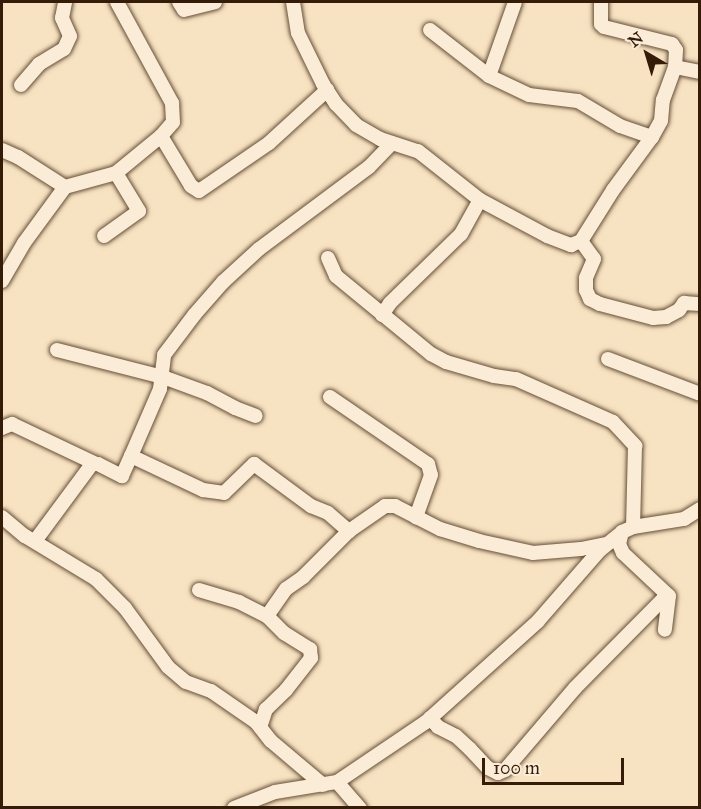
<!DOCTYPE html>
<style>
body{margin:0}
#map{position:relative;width:701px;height:809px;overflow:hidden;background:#f7e2c1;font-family:"IM FELL Great Primer",serif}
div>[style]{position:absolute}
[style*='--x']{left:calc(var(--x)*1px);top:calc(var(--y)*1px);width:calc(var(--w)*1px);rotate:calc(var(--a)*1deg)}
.roads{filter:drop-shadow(0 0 2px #654e37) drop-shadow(0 0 2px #654e37)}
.minor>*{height:14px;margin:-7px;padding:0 7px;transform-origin:7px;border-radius:7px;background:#faecd7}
span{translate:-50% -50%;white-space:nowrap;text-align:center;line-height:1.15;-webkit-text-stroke:4.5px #faecd7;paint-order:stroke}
.frame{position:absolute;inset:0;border:3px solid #341c09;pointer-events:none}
.north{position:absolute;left:617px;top:24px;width:60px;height:60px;-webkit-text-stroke:4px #faecd7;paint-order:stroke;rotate:322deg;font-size:16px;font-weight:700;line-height:24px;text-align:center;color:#341c09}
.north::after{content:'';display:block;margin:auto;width:21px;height:27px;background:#341c09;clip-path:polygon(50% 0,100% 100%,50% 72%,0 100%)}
.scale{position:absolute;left:482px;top:758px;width:142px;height:27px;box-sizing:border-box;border:3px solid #341c09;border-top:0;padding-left:8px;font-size:18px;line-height:21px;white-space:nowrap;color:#341c09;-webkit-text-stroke:4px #faecd7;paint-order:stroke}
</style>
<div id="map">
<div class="roads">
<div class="minor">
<i style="--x:179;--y:2;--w:9;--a:58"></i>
<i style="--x:184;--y:10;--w:32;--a:-14"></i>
<i style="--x:293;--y:2;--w:31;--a:81"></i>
<i style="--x:298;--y:33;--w:57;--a:63.9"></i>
<i style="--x:323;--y:84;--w:24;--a:57"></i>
<i style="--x:336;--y:104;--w:29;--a:46"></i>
<i style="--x:356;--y:125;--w:28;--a:30"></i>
<i style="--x:380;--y:139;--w:40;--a:18"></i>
<i style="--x:418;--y:151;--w:79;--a:38.3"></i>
<i style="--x:480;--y:200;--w:76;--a:28.2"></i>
<i style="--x:547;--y:236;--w:26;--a:21"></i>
<i style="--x:571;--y:245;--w:11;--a:-22"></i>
<i style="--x:581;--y:241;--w:60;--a:-57.9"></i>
<i style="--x:613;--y:190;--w:66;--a:-53.7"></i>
<i style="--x:652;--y:137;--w:18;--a:-61"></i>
<i style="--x:661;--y:121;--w:21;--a:-85"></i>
<i style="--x:663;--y:100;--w:35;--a:-70"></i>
<i style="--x:675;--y:67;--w:25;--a:11"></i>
<i style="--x:601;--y:2;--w:22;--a:90"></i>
<i style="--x:601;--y:24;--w:4;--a:45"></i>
<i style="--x:604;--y:27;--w:70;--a:14"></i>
<i style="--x:672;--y:44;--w:7;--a:56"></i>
<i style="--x:676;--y:50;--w:17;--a:93"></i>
<i style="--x:430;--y:30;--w:75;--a:37.9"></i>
<i style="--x:489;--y:76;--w:78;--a:-70.6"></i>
<i style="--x:489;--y:76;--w:44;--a:25.4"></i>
<i style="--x:529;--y:95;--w:49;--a:7"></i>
<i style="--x:578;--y:101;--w:49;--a:30.8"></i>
<i style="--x:620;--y:126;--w:34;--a:19"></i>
<i style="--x:21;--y:85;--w:28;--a:-49"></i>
<i style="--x:39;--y:64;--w:29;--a:-31"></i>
<i style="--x:64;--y:49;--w:14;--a:-65"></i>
<i style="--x:70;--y:36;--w:20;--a:-114"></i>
<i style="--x:62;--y:18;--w:16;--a:-79"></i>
<i style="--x:161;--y:136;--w:58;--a:59"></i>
<i style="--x:191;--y:186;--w:9;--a:32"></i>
<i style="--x:199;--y:191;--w:85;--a:-34.4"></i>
<i style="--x:269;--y:143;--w:79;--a:-42.4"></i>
<i style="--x:2;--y:150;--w:17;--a:24"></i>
<i style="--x:18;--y:157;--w:56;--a:32.6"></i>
<i style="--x:65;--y:187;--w:69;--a:126.2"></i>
<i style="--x:24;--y:243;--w:44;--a:120.1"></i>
<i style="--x:65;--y:187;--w:53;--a:-15.4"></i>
<i style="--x:116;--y:173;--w:58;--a:-39.4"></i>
<i style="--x:161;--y:136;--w:18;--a:-49"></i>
<i style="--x:173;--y:122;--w:19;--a:-93"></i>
<i style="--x:172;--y:103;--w:115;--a:-118.6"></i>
<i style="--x:104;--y:236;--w:43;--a:-35.5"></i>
<i style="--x:139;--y:211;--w:44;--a:-121.2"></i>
<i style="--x:581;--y:241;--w:22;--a:54"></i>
<i style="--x:594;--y:259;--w:21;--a:113"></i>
<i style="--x:586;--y:278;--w:12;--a:90"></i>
<i style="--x:586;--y:290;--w:10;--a:66"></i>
<i style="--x:590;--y:299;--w:11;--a:27"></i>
<i style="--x:600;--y:304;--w:55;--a:14.8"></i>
<i style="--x:653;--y:318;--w:13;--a:-4"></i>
<i style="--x:666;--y:317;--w:15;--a:-28"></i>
<i style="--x:679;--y:310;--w:9;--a:-54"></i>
<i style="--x:684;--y:303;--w:16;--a:4"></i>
<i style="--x:328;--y:258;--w:20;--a:66"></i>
<i style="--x:336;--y:276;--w:123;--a:39.4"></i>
<i style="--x:431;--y:354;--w:17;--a:28"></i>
<i style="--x:446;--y:362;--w:50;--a:16.3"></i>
<i style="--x:494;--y:376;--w:22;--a:8"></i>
<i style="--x:516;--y:379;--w:106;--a:23.9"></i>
<i style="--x:613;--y:422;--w:33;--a:47"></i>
<i style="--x:635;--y:446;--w:81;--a:91.4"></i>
<i style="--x:382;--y:315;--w:14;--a:-56"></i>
<i style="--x:390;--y:303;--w:99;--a:-44.2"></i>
<i style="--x:461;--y:234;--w:39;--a:-61"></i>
<i style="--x:57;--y:350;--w:109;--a:14.3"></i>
<i style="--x:163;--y:377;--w:47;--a:20"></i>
<i style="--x:207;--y:393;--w:32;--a:28"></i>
<i style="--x:235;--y:408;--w:22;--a:21"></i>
<i style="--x:608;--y:359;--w:98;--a:20.8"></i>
<i style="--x:330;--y:397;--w:119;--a:34.4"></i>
<i style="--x:428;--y:464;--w:11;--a:75"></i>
<i style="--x:431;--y:475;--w:45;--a:109.7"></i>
<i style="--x:2;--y:428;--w:11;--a:-22"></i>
<i style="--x:12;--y:424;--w:91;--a:25.4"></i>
<i style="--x:131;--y:456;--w:73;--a:-66.6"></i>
<i style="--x:160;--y:389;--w:34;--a:-83"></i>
<i style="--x:164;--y:355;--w:51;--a:-52.9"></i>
<i style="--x:195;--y:314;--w:43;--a:-48.8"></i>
<i style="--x:223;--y:282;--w:49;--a:-42.5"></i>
<i style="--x:259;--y:249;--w:137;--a:-36.7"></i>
<i style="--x:369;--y:167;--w:33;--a:-46"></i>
<i style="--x:2;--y:517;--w:30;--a:40"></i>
<i style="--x:25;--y:536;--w:83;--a:31.2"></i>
<i style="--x:96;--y:579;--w:41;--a:45"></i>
<i style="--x:125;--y:608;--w:73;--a:53.9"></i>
<i style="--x:168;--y:667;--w:23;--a:40"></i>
<i style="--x:186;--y:682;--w:27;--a:20"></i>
<i style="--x:211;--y:691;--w:55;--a:34.6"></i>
<i style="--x:256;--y:722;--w:24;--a:52"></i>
<i style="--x:271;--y:741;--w:68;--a:40.2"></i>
<i style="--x:622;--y:532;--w:12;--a:104"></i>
<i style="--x:619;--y:544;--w:10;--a:66"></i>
<i style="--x:623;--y:553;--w:63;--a:43.1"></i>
<i style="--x:669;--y:596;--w:34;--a:97"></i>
<i style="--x:35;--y:541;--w:96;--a:-53.5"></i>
<i style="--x:92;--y:464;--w:6;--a:0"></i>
<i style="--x:98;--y:464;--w:27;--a:27"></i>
<i style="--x:122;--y:476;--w:22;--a:-66"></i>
<i style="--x:131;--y:456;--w:80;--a:25.3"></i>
<i style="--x:203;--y:490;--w:21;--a:8"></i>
<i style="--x:224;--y:493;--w:42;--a:-44"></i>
<i style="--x:254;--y:464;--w:71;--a:36.4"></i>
<i style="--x:311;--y:506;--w:18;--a:22"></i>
<i style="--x:328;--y:513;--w:28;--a:41"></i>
<i style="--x:199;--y:590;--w:42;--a:16.7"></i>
<i style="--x:239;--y:602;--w:31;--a:27"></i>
<i style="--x:267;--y:616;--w:24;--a:45"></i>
<i style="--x:284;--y:633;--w:31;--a:32"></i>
<i style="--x:310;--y:649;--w:9;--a:84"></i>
<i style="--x:311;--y:658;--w:41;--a:128"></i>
<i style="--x:286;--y:690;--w:28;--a:136"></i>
<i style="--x:266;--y:709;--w:19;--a:108"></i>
<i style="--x:267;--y:616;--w:33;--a:-55"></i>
<i style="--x:286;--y:589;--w:21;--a:-35"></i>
<i style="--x:303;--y:577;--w:65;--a:-45"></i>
<i style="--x:349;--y:531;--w:44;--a:-34.8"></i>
<i style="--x:385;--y:506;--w:10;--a:0"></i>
<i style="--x:395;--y:506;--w:51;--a:27.1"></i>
<i style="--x:440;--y:529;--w:41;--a:17.1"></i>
<i style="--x:479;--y:541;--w:55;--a:12.5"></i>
<i style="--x:533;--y:553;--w:48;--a:-4.8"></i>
<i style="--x:581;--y:549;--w:25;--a:-11"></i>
<i style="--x:430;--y:718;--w:12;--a:48"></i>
<i style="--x:438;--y:727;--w:20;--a:27"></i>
<i style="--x:456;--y:736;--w:19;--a:43"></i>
<i style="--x:470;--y:749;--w:26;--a:47"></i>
<i style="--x:488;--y:768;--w:11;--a:27"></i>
<i style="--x:498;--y:773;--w:8;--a:-23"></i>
<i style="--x:505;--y:770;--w:108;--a:-49.5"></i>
<i style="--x:575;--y:688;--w:131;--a:-45.3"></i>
<i style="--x:337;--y:782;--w:35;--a:49"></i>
<i style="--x:234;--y:808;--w:44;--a:-21.3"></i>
<i style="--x:275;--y:792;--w:63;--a:-9.2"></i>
<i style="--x:337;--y:782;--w:107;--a:-34"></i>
<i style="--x:426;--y:722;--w:151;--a:-42"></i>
<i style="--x:538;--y:621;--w:94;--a:-48.9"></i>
<i style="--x:600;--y:550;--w:28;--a:-39"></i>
<i style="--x:622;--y:532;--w:12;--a:-24"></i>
<i style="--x:633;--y:527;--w:52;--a:-8.9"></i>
<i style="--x:684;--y:519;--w:19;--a:-32"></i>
</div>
</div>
<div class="frame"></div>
<div class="north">N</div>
<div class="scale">100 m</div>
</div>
